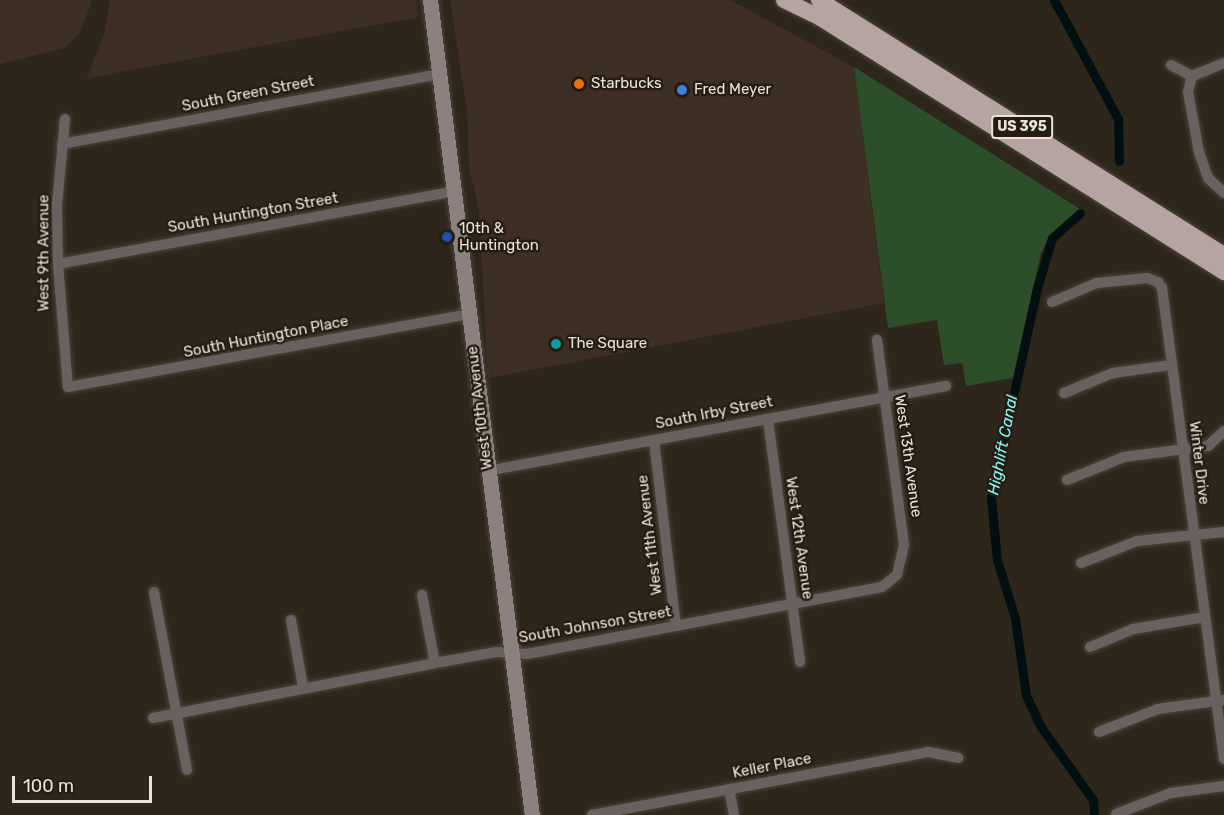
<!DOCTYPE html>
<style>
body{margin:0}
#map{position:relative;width:1224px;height:815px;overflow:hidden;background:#2f261b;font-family:Rubik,sans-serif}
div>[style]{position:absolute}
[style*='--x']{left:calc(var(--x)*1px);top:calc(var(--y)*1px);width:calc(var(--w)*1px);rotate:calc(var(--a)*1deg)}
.commercial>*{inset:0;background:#3e2f24}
.green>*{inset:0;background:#2c4e2b}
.canal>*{height:9px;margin:-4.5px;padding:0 4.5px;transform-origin:4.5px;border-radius:4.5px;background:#001010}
.roads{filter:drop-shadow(0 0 2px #4d443a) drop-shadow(0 0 2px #4d443a)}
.minor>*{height:10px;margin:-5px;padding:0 5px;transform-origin:5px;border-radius:5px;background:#696160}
.secondary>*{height:15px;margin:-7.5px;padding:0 7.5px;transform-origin:7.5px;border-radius:7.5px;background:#8d817f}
.trunk>*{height:16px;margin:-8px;padding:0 8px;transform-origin:8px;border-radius:8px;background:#b6a4a2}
.dots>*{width:16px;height:16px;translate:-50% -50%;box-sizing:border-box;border:3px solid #251c12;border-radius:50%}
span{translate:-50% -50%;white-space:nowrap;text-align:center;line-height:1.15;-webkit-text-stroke:5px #251c12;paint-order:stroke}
.shield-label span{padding:2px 4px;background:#251c12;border:2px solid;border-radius:4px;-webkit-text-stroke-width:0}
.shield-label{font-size:14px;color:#e9e3dc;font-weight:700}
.poi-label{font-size:15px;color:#e9e3dc}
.left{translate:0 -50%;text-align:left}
.street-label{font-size:15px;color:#e9e3dc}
.water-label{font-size:16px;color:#82f4f6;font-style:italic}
.scale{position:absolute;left:12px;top:776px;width:140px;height:27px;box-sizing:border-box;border:3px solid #e9e3dc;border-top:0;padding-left:8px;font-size:18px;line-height:21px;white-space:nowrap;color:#e9e3dc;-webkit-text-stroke:4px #251c12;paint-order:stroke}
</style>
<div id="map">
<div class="commercial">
<i style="clip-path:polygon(0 0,92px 0,80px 33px,65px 48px,0 64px)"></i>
<i style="clip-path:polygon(110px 0,416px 0,418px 17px,87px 78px,104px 34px)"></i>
<i style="clip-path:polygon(450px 0,730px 0,854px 67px,884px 303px,488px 378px,479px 210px,469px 167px,467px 111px)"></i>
</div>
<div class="green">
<i style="clip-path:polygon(854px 67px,1080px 209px,1050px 235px,1041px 253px,1013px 378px,966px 386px,962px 363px,944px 365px,937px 320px,888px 328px)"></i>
</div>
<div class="canal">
<i style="--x:1054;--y:0;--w:135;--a:61.7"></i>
<i style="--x:1118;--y:119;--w:42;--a:88.6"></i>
<i style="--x:1080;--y:213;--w:38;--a:138"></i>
<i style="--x:1052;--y:238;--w:52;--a:106.7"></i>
<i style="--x:1037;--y:288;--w:214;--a:102.4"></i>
<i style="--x:991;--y:497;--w:63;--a:84.6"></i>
<i style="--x:997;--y:560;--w:61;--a:72.8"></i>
<i style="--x:1015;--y:618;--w:78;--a:81.9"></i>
<i style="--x:1026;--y:695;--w:35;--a:65"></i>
<i style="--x:1041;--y:727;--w:90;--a:54.5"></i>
<i style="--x:1093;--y:800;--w:15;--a:86"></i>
</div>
<div class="roads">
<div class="minor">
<i style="--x:1171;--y:65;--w:24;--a:28"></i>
<i style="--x:1192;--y:76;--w:16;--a:104"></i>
<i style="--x:1188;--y:92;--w:61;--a:79.6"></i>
<i style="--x:1199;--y:152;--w:28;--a:71"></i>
<i style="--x:1208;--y:178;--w:22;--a:43"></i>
<i style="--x:1192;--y:76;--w:35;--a:-22"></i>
<i style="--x:65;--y:119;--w:86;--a:95.3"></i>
<i style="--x:57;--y:205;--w:59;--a:89"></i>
<i style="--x:58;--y:264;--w:123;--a:85.4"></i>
<i style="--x:68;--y:387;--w:408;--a:-10.3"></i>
<i style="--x:62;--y:144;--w:384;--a:-10.5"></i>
<i style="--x:58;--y:264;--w:403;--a:-10.4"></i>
<i style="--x:1052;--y:302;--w:49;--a:-22.9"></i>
<i style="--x:1097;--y:283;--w:50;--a:-5.7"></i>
<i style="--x:1147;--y:278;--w:12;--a:20"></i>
<i style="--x:1158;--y:282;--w:7;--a:56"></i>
<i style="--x:1162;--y:288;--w:475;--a:82.5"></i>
<i style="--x:1064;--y:393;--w:53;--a:-22.2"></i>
<i style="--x:1113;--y:373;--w:59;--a:-7.9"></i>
<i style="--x:768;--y:419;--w:245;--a:82.5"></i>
<i style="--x:654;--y:440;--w:187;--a:83.3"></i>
<i style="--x:487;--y:471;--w:467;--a:-10.5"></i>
<i style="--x:1067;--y:480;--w:61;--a:-22"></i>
<i style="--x:1124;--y:457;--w:85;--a:-7.5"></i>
<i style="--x:1208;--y:446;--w:22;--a:-43"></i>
<i style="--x:1081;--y:563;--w:60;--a:-21.4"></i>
<i style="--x:1137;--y:541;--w:87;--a:-5.9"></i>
<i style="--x:154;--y:592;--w:181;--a:79.5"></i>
<i style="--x:422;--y:595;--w:69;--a:79.2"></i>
<i style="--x:291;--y:620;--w:68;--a:79.8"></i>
<i style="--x:1090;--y:647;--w:47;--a:-22.7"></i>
<i style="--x:1133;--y:629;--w:73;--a:-9.5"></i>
<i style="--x:153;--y:718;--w:287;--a:-11"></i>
<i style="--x:435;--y:663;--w:63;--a:-10.1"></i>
<i style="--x:497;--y:652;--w:30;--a:4"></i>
<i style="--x:527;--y:654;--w:361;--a:-10.7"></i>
<i style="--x:882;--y:587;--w:19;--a:-39"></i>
<i style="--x:897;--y:575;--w:31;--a:-77"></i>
<i style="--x:904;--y:545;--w:207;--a:-97.5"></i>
<i style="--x:1099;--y:732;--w:63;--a:-21.3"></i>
<i style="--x:1158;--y:709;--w:66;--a:-7.9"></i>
<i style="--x:729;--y:789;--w:26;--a:79"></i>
<i style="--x:1116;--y:814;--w:59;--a:-20.9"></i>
<i style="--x:1171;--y:793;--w:53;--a:-7.5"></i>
<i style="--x:592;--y:815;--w:342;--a:-10.6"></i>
<i style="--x:928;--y:752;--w:31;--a:11"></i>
</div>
<div class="secondary">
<i style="--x:430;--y:0;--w:821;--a:82.87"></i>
</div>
<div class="trunk">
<i style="--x:784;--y:0;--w:39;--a:26"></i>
<i style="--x:819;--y:17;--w:479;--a:32.2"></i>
<i style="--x:819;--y:0;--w:479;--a:32.2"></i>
</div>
</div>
<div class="dots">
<i style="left:579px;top:84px;background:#e8710a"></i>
<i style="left:682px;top:90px;background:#3f7fe0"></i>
<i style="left:447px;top:237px;background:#1a4fb4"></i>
<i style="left:556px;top:344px;background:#0f9aa8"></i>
</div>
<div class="shield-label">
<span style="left:1022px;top:127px">US 395</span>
</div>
<div class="poi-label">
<span class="left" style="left:591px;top:84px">Starbucks</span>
<span class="left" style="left:694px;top:90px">Fred Meyer</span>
<span class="left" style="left:459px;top:237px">10th &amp;<br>Huntington</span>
<span class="left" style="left:568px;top:344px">The Square</span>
</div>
<div class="street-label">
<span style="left:248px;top:94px;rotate:-11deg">South Green Street</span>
<span style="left:253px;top:213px;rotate:-10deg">South Huntington Street</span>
<span style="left:44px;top:253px;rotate:-90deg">West 9th Avenue</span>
<span style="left:266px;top:337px;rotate:-11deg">South Huntington Place</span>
<span style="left:480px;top:408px;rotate:-97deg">West 10th Avenue</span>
<span style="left:714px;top:413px;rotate:-11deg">South Irby Street</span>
<span style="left:908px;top:456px;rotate:82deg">West 13th Avenue</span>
<span style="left:1199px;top:463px;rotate:83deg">Winter Drive</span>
<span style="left:650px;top:535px;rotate:-97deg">West 11th Avenue</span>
<span style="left:799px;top:538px;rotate:82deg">West 12th Avenue</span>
<span style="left:595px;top:625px;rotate:-10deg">South Johnson Street</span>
<span style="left:772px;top:766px;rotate:-11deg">Keller Place</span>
</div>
<div class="water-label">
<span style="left:1003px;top:445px;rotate:-79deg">Highlift Canal</span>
</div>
<div class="scale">100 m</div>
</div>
